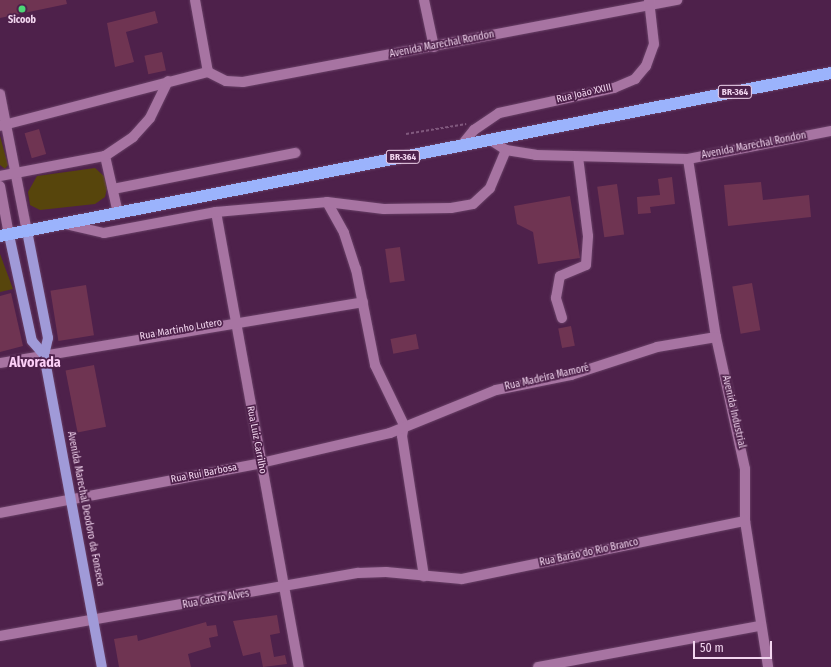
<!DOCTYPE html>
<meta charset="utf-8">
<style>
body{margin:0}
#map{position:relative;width:831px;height:667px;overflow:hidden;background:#4e214b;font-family:"Fira Sans Condensed",sans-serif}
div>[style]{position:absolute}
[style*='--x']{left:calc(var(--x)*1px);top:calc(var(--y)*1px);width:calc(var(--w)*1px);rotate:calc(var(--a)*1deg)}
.green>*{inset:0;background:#57450c}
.building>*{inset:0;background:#6f3452;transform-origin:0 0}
.path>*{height:2px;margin-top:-1px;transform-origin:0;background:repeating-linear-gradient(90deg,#80587d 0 3px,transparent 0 5px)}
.roads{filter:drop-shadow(0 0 1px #684066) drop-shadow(0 0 1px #684066)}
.minor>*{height:10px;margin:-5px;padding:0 5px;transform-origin:5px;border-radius:5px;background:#a774a2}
.major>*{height:10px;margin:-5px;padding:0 5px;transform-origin:5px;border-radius:5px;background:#a09ad8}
.highway>*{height:12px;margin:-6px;padding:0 6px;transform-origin:6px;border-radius:6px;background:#9bb3fc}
.dots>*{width:11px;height:11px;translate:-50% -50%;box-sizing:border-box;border:2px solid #4e214b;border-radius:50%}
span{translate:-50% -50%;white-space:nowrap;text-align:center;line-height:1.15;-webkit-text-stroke:3.5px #4e214b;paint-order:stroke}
.shield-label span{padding:1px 3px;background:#4e214b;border:1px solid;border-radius:3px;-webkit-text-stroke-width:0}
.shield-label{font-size:9px;color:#f2d6ef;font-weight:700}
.poi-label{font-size:10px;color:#f2d6ef;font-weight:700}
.street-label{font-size:10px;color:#f2d6ef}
.district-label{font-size:14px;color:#fdd0f8;font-weight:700}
.scale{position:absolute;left:693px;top:641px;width:79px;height:18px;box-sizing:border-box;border:2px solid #f2d6ef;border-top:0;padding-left:5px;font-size:12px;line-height:14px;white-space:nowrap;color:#f2d6ef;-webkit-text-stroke:3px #4e214b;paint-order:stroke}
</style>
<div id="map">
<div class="green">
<i style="clip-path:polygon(0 136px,8px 165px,5px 169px,0 165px)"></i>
<i style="clip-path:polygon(95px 168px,105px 177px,107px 188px,105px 197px,95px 204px,40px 210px,30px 205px,28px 192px,37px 176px)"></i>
<i style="clip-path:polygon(0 254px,13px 289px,0 292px)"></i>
</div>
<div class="building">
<i style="clip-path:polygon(0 0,66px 0,67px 4px,0 18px)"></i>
<i style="clip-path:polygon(155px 11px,158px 23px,126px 32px,134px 62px,115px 67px,107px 23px)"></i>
<i style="left:162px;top:52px;width:19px;height:18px;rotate:78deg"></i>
<i style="left:39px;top:129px;width:26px;height:15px;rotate:74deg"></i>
<i style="clip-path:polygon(672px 177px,675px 204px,650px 207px,651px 213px,638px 214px,637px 197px,660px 195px,658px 179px)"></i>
<i style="clip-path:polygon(761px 182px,763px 200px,809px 195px,811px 217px,728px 226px,724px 185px)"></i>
<i style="left:617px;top:184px;width:51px;height:20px;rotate:82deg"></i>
<i style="clip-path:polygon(570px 196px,580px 258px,538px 264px,533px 232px,517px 224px,514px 206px)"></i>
<i style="left:400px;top:247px;width:34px;height:15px;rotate:82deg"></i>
<i style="left:752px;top:283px;width:48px;height:20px;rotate:80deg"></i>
<i style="left:86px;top:285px;width:51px;height:36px;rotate:81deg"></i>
<i style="clip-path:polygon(11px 293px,23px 346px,0 352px,0 296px)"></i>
<i style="left:571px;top:326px;width:20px;height:13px;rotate:79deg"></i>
<i style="left:416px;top:334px;width:15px;height:26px;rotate:79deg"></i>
<i style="left:94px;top:365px;width:63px;height:29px;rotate:79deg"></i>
<i style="clip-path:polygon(277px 615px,280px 633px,270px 635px,274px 657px,285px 655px,287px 664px,263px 667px,260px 652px,243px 656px,233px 621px)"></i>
<i style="clip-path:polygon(206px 622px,207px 626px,216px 625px,218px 636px,209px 638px,211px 647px,188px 654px,191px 667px,119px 667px,114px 639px,137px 635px,138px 641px)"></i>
</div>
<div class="path">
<i style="--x:406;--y:134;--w:61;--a:-9.5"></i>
</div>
<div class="roads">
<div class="minor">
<i style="--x:195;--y:0;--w:73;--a:79.8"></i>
<i style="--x:424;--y:0;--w:48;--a:78"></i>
<i style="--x:208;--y:72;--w:20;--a:27"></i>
<i style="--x:226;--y:81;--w:17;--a:3"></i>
<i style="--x:243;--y:82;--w:442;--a:-10.7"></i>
<i style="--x:0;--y:94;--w:140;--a:78.9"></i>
<i style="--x:0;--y:126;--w:215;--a:-14.6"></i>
<i style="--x:489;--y:139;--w:20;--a:33"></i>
<i style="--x:506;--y:150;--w:30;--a:9"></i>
<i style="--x:536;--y:155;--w:152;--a:1.5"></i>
<i style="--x:688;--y:159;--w:146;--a:-11.1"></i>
<i style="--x:461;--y:146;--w:21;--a:-51"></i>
<i style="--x:474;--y:130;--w:30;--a:-34"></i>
<i style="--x:499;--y:113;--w:118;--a:-12.3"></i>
<i style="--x:614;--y:88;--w:23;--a:-23"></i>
<i style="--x:635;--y:79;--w:17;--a:-50"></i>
<i style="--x:646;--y:66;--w:23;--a:-70"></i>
<i style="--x:654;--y:44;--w:44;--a:-96.5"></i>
<i style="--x:105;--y:156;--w:58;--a:77.2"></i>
<i style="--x:688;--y:159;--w:180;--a:81.1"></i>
<i style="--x:716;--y:337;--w:135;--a:77.6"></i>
<i style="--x:745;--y:469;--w:52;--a:90"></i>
<i style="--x:745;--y:521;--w:148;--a:81"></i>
<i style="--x:0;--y:176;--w:107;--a:-10.8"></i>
<i style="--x:105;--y:156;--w:34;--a:-34"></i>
<i style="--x:133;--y:137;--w:25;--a:-48"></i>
<i style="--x:150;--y:118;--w:41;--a:-64.1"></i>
<i style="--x:0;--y:186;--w:50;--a:79.6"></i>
<i style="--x:113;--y:189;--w:186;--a:-11.2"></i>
<i style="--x:327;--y:202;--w:35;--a:61"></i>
<i style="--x:344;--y:233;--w:38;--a:72"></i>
<i style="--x:356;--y:269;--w:98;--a:78.8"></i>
<i style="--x:375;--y:365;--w:67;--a:64.2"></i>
<i style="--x:216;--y:212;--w:463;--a:79.7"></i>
<i style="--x:65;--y:224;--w:40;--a:13"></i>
<i style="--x:104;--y:233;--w:114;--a:-10.6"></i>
<i style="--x:216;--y:212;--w:111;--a:-5.1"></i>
<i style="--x:327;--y:202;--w:57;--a:7"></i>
<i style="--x:384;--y:209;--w:67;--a:-0.9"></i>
<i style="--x:451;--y:208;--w:22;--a:-10"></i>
<i style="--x:473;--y:204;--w:23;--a:-43"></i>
<i style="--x:490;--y:188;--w:41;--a:-67.2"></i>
<i style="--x:562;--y:318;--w:21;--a:-107"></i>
<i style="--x:556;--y:298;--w:22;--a:-80"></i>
<i style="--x:560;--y:276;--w:28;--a:-23"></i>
<i style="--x:586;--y:265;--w:29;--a:-86"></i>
<i style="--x:588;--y:236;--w:80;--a:-97.2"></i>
<i style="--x:0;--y:363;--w:368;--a:-9.5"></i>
<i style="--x:404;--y:425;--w:11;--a:100"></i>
<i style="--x:402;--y:436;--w:142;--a:81.1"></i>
<i style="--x:0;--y:513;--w:266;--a:-10.8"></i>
<i style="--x:261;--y:463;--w:132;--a:-13.1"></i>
<i style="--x:390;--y:433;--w:114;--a:-22.1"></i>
<i style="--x:496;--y:390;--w:76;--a:-11.3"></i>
<i style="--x:571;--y:375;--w:90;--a:-18"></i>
<i style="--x:657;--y:347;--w:60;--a:-9.6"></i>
<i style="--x:0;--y:636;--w:364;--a:-10"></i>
<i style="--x:358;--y:573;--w:28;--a:-2"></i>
<i style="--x:386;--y:572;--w:76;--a:5.3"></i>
<i style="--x:462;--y:579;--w:289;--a:-11.6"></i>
<i style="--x:538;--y:667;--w:226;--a:-10.5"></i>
</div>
<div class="major">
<i style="--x:27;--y:231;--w:109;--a:78.9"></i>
<i style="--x:48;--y:338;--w:17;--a:103"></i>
<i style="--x:44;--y:355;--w:317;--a:79.5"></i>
<i style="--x:9;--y:235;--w:108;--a:77.8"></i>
<i style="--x:32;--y:341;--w:18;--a:49"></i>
</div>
<div class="highway">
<i style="--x:0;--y:236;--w:847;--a:-11.1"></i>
</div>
</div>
<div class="dots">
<i style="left:22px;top:9px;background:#4cd676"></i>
</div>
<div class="shield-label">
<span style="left:735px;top:92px">BR-364</span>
<span style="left:403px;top:157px">BR-364</span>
</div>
<div class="poi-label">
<span style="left:22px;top:21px">Sicoob</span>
</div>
<div class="street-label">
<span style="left:442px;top:45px;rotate:-11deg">Avenida Marechal Rondon</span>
<span style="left:584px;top:94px;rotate:-13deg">Rua João XXIII</span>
<span style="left:754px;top:146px;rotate:-11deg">Avenida Marechal Rondon</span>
<span style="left:181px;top:330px;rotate:-10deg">Rua Martinho Lutero</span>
<span style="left:547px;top:378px;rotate:-13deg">Rua Madeira Mamoré</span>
<span style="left:733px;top:412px;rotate:77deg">Avenida Industrial</span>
<span style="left:256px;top:440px;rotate:79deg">Rua Luiz Carrilho</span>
<span style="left:204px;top:474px;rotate:-11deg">Rua Rui Barbosa</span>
<span style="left:85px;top:509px;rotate:79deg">Avenida Marechal Deodoro da Fonseca</span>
<span style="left:589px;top:553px;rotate:-12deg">Rua Barão do Rio Branco</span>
<span style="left:216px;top:600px;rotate:-10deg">Rua Castro Alves</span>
</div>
<div class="district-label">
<span style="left:35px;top:363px">Alvorada</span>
</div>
<div class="scale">50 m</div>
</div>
